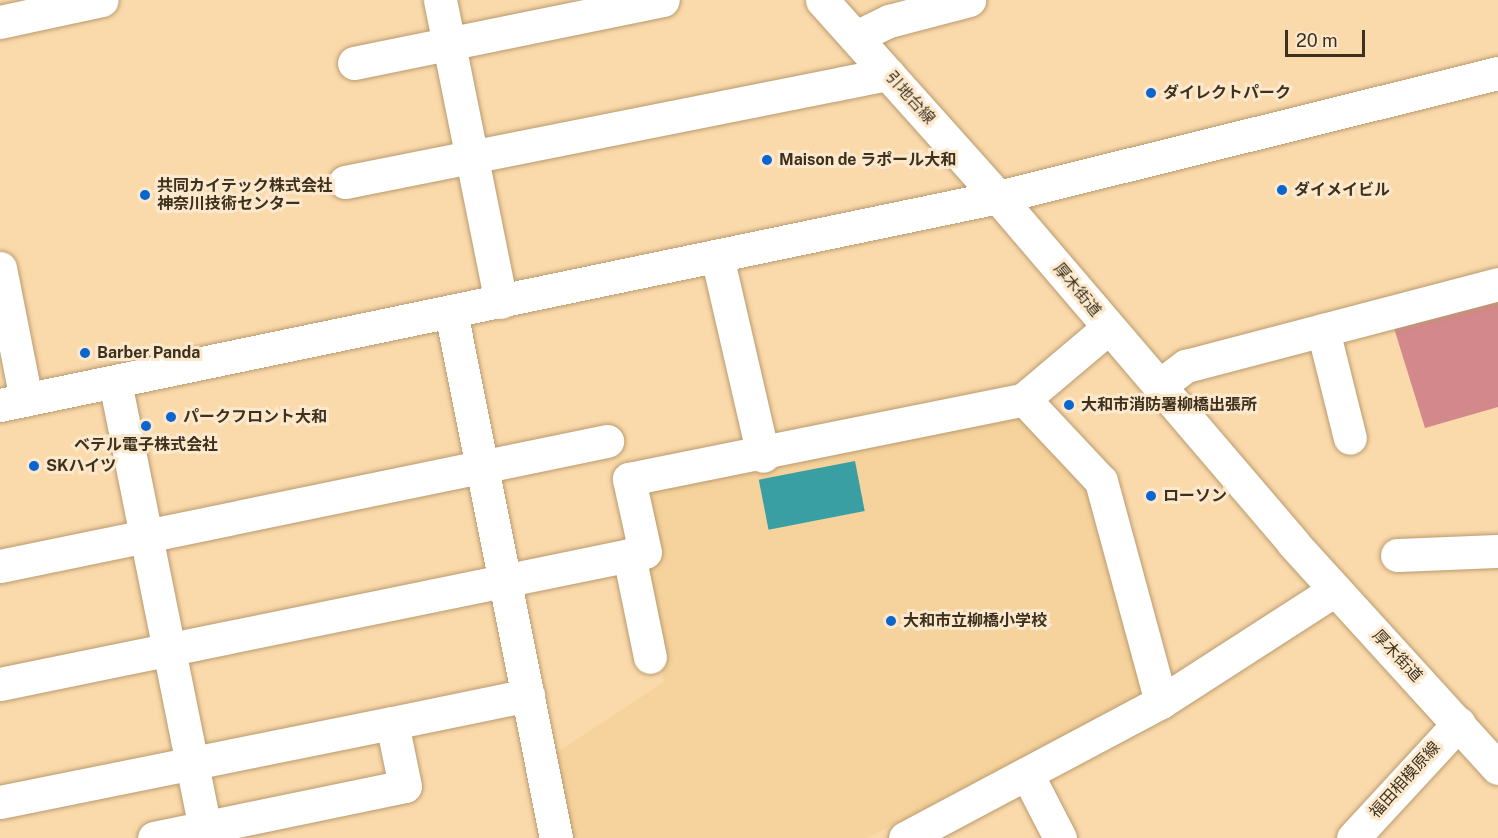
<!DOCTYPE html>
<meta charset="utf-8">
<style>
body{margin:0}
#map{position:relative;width:1498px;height:838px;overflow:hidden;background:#fad9ab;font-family:"Public Sans","Noto Sans JP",sans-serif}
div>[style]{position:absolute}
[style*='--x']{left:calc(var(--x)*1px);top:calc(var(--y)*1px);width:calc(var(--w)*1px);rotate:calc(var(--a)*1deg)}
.built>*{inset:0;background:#f6d29c}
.forest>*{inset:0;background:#d3888b}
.water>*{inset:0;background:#3a9fa2;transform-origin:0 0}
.roads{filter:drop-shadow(0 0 2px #b99b6e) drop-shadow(0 0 2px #b99b6e)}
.minor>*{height:33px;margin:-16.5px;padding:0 16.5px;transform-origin:16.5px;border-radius:16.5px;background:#fff}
.major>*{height:33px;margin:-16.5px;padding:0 16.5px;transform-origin:16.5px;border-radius:16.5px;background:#fff}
.dots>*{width:16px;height:16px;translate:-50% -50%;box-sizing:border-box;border:3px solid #fce9cd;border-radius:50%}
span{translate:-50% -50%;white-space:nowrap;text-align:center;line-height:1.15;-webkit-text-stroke:6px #fce9cd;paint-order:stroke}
.poi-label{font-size:16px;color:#3d311e;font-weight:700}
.left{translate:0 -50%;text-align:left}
.street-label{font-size:16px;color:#3d311e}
.scale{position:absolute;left:1285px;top:30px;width:80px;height:27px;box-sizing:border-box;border:3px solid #3d311e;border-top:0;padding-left:8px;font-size:18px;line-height:21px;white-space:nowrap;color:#3d311e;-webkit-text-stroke:4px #fce9cd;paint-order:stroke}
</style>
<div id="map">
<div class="built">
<i style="clip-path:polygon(1020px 412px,1079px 469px,1102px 512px,1144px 694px,867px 838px,572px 838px,556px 753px,664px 682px,639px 560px,645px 486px)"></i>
</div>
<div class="forest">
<i style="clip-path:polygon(1498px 295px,1498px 407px,1425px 428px,1393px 325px)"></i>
</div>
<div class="water">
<i style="left:855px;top:461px;width:51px;height:98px;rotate:79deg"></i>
</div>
<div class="roads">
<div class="minor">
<i style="--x:440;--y:0;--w:308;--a:78.6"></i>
<i style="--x:0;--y:22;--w:104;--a:-12.2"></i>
<i style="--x:856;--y:37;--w:37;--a:-26"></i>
<i style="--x:889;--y:21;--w:83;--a:-14.7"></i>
<i style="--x:354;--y:63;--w:315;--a:-11.5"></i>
<i style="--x:345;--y:182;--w:554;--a:-11.25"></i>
<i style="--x:717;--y:256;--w:205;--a:77"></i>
<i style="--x:0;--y:268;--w:134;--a:78.8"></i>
<i style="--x:451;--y:312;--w:536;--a:78.71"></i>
<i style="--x:1323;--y:330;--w:111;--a:76"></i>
<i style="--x:115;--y:382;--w:465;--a:78.6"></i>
<i style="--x:1159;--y:386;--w:34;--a:-37"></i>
<i style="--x:1186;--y:366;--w:323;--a:-14.7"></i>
<i style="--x:1024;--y:399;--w:112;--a:46.8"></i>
<i style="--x:1101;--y:481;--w:229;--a:74.8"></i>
<i style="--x:0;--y:405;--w:1019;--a:-11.77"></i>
<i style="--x:998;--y:197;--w:264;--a:-131.8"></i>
<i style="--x:629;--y:555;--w:104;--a:78.4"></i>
<i style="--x:1397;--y:555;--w:101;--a:-2.3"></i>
<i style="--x:0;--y:566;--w:620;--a:-11.64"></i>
<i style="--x:0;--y:684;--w:658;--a:-11.57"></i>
<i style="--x:645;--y:552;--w:75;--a:-102.4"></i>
<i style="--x:629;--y:479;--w:403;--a:-11.4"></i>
<i style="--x:1024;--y:399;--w:110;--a:-40.2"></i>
<i style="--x:1027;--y:774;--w:72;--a:62.7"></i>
<i style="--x:0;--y:802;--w:400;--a:-11.4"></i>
<i style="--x:154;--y:838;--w:256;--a:-11.7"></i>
<i style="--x:405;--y:786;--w:64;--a:-101.7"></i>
<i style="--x:392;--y:723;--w:139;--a:-11.6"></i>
<i style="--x:905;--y:838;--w:290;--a:-28"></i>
<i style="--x:1161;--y:702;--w:207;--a:-32.8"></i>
<i style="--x:1353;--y:838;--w:156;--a:-47.3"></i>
</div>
<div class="major">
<i style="--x:1498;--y:73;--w:515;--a:166.07"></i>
<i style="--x:998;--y:197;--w:455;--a:49.5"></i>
<i style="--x:1293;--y:543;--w:304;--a:47.7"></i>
</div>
</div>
<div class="dots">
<i style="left:1151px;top:93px;background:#0b65ce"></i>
<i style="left:767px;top:160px;background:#0b65ce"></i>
<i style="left:1282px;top:190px;background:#0b65ce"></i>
<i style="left:145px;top:195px;background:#0b65ce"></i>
<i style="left:85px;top:353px;background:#0b65ce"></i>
<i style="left:1069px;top:405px;background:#0b65ce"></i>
<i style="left:171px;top:417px;background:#0b65ce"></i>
<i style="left:146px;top:426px;background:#0b65ce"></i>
<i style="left:34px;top:466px;background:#0b65ce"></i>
<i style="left:1151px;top:496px;background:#0b65ce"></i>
<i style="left:891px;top:621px;background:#0b65ce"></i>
</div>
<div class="poi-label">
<span class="left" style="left:1163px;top:93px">ダイレクトパーク</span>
<span class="left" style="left:779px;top:160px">Maison de ラポール大和</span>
<span class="left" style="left:157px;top:195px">共同カイテック株式会社<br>神奈川技術センター</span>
<span class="left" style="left:1294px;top:190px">ダイメイビル</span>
<span class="left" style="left:97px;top:353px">Barber Panda</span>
<span class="left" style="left:1081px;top:405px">大和市消防署柳橋出張所</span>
<span class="left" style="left:183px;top:417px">パークフロント大和</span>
<span style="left:146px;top:445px">ベテル電子株式会社</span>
<span class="left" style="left:46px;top:466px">SKハイツ</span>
<span class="left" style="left:1163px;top:496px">ローソン</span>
<span class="left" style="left:903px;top:621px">大和市立柳橋小学校</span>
</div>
<div class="street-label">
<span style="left:910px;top:98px;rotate:48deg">引地台線</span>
<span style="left:1077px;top:290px;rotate:50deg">厚木街道</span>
<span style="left:1397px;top:656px;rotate:47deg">厚木街道</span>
<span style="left:1405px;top:780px;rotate:-48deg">福田相模原線</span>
</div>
<div class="scale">20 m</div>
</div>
